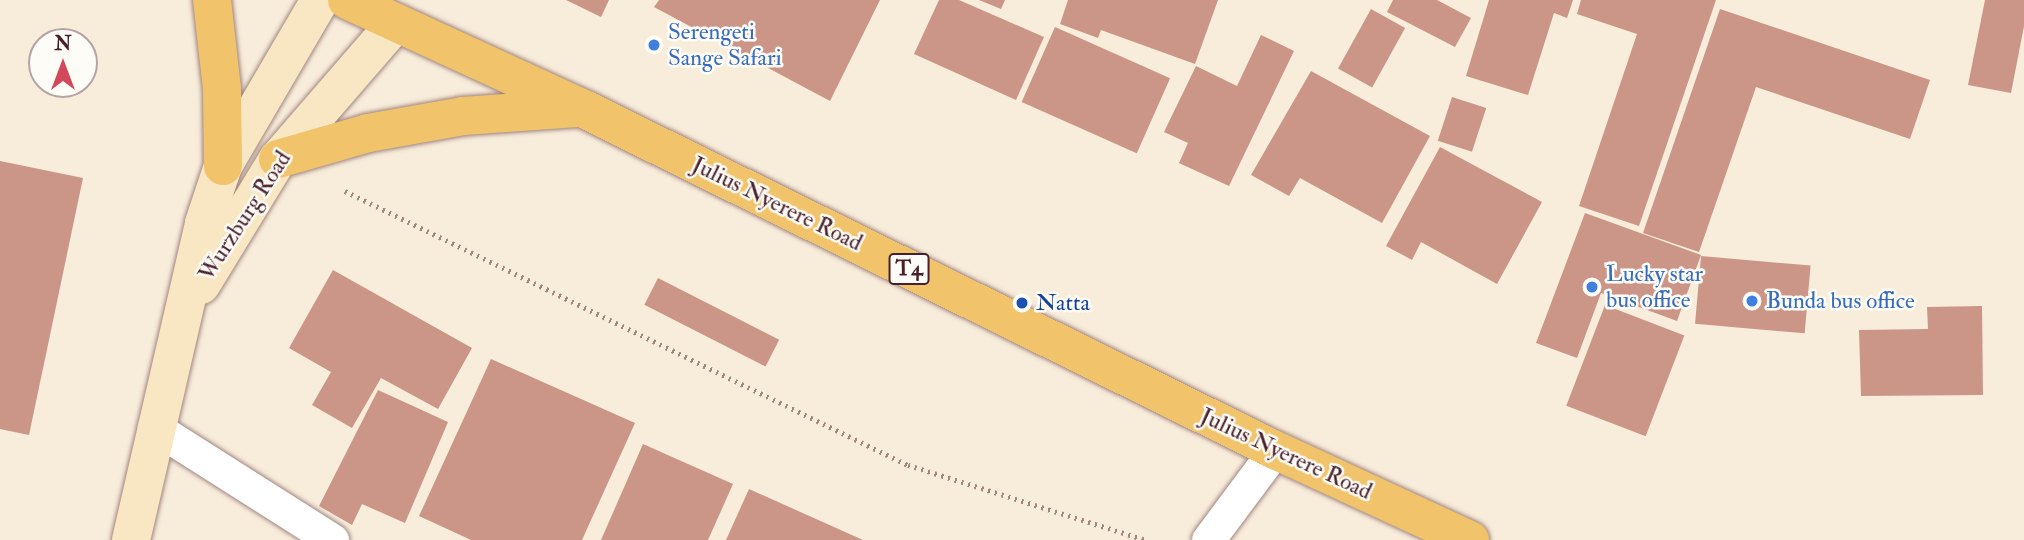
<!DOCTYPE html>
<style>
body{margin:0}
#map{position:relative;width:2024px;height:540px;overflow:hidden;background:#f8ecda;font-family:"IM FELL Double Pica",serif}
div>[style]{position:absolute}
[style*='--x']{left:calc(var(--x)*1px);top:calc(var(--y)*1px);width:calc(var(--w)*1px);rotate:calc(var(--a)*1deg)}
.building>*{inset:0;background:#cb9687;transform-origin:0 0}
.path>*{height:4.5px;margin-top:-2.25px;transform-origin:0;background:repeating-linear-gradient(90deg,#a18682 0 2px,transparent 0 7px)}
.roads{filter:drop-shadow(0 0 2px #a18682) drop-shadow(0 0 2px #a18682)}
.service>*{height:33px;margin:-16.5px;padding:0 16.5px;transform-origin:16.5px;border-radius:16.5px;background:#fff}
.secondary>*{height:38px;margin:-19px;padding:0 19px;transform-origin:19px;border-radius:19px;background:#f9e7c3}
.trunk>*{height:38px;margin:-19px;padding:0 19px;transform-origin:19px;border-radius:19px;background:#f1c36a}
.dots>*{width:19px;height:19px;translate:-50% -50%;box-sizing:border-box;border:4px solid #fdfcf7;border-radius:50%}
span{translate:-50% -50%;white-space:nowrap;text-align:center;line-height:1.15;-webkit-text-stroke:5px #fdfcf7;paint-order:stroke}
.shield-label span{padding:2px 5px;background:#fdfcf7;border:2px solid;border-radius:5px;-webkit-text-stroke-width:0}
.shield-label{font-size:21px;color:#4a1f2b;font-weight:700}
.shop-label{font-size:23px;color:#366cbe}
.left{translate:0 -50%;text-align:left}
.street-label{font-size:23px;color:#4a1f2b}
.transit-label{font-size:23px;color:#164399}
.north{position:absolute;left:28px;top:28px;width:70px;height:70px;box-sizing:border-box;background:#fdfcf7;border:2px solid #b5a4a5;border-radius:50%;rotate:0deg;font-size:19px;font-weight:700;line-height:28px;text-align:center;color:#4a1f2b}
.north::after{content:'';display:block;margin:auto;width:24px;height:32px;background:#d1495b;clip-path:polygon(50% 0,100% 100%,50% 72%,0 100%)}
</style>
<div id="map">
<div class="building">
<i style="clip-path:polygon(566px 0,609px 0,601px 17px)"></i>
<i style="clip-path:polygon(659px 0,880px 0,830px 101px,654px 7px)"></i>
<i style="clip-path:polygon(939px 0,959px 0,1044px 37px,1016px 100px,914px 54px)"></i>
<i style="clip-path:polygon(979px 0,1005px 0,1001px 9px)"></i>
<i style="clip-path:polygon(1068px 0,1218px 0,1195px 64px,1101px 30px,1098px 38px,1060px 24px)"></i>
<i style="clip-path:polygon(1393px 0,1437px 0,1471px 18px,1455px 47px,1387px 12px)"></i>
<i style="clip-path:polygon(1489px 0,1573px 0,1567px 18px,1554px 13px,1528px 95px,1466px 76px)"></i>
<i style="clip-path:polygon(1581px 0,1716px 0,1639px 226px,1579px 206px,1637px 34px,1577px 14px)"></i>
<i style="clip-path:polygon(1985px 0,2024px 0,2024px 26px,2011px 93px,1968px 85px)"></i>
<i style="left:1371px;top:9px;width:39px;height:68px;rotate:29deg"></i>
<i style="clip-path:polygon(1720px 9px,1930px 80px,1910px 139px,1756px 87px,1699px 252px,1643px 233px)"></i>
<i style="left:1055px;top:27px;width:126px;height:82px;rotate:24deg"></i>
<i style="clip-path:polygon(1261px 35px,1294px 51px,1229px 186px,1179px 163px,1188px 143px,1164px 132px,1196px 66px,1237px 86px)"></i>
<i style="clip-path:polygon(1311px 71px,1430px 136px,1382px 223px,1300px 178px,1289px 196px,1251px 175px)"></i>
<i style="left:1452px;top:97px;width:36px;height:46px;rotate:18deg"></i>
<i style="clip-path:polygon(1440px 147px,1542px 202px,1497px 284px,1421px 242px,1412px 260px,1386px 246px)"></i>
<i style="clip-path:polygon(0 161px,83px 178px,29px 435px,0 429px)"></i>
<i style="clip-path:polygon(1585px 213px,1701px 255px,1677px 321px,1601px 293px,1577px 358px,1536px 343px)"></i>
<i style="left:1701px;top:256px;width:110px;height:68px;rotate:5deg"></i>
<i style="clip-path:polygon(333px 270px,472px 348px,438px 409px,381px 378px,352px 428px,312px 405px,331px 372px,289px 348px)"></i>
<i style="left:658px;top:278px;width:136px;height:30px;rotate:27deg"></i>
<i style="left:1605px;top:305px;width:85px;height:108px;rotate:21deg"></i>
<i style="clip-path:polygon(1982px 306px,1983px 395px,1861px 396px,1859px 330px,1928px 329px,1927px 307px)"></i>
<i style="clip-path:polygon(491px 359px,635px 423px,582px 540px,471px 540px,419px 516px)"></i>
<i style="clip-path:polygon(378px 390px,448px 422px,405px 523px,362px 504px,352px 525px,319px 506px)"></i>
<i style="clip-path:polygon(643px 444px,733px 484px,708px 540px,601px 540px)"></i>
<i style="clip-path:polygon(749px 489px,863px 540px,726px 540px)"></i>
</div>
<div class="path">
<i style="--x:345;--y:191;--w:626;--a:25.95"></i>
<i style="--x:908;--y:465;--w:250;--a:17.5"></i>
</div>
<div class="roads">
<div class="service">
<i style="--x:154;--y:427;--w:211;--a:32.4"></i>
<i style="--x:1208;--y:540;--w:112;--a:-53.3"></i>
</div>
<div class="secondary">
<i style="--x:201;--y:285;--w:148;--a:-58.6"></i>
<i style="--x:278;--y:159;--w:180;--a:-49.1"></i>
<i style="--x:131;--y:540;--w:325;--a:-77"></i>
<i style="--x:204;--y:223;--w:60;--a:-71.6"></i>
<i style="--x:223;--y:166;--w:192;--a:-59.7"></i>
</div>
<div class="trunk">
<i style="--x:212;--y:0;--w:90;--a:83.6"></i>
<i style="--x:222;--y:89;--w:77;--a:89.3"></i>
<i style="--x:347;--y:0;--w:259;--a:24.7"></i>
<i style="--x:582;--y:108;--w:773;--a:26.27"></i>
<i style="--x:1275;--y:450;--w:215;--a:24.8"></i>
<i style="--x:278;--y:159;--w:94;--a:-16.1"></i>
<i style="--x:368;--y:133;--w:97;--a:-10.1"></i>
<i style="--x:463;--y:116;--w:114;--a:-4"></i>
</div>
</div>
<div class="dots">
<i style="left:654px;top:45px;background:#3f7fe0"></i>
<i style="left:1592px;top:287px;background:#3f7fe0"></i>
<i style="left:1752px;top:301px;background:#3f7fe0"></i>
<i style="left:1022px;top:303px;background:#1a4fb4"></i>
</div>
<div class="shield-label">
<span style="left:909px;top:269px">T4</span>
</div>
<div class="shop-label">
<span class="left" style="left:668px;top:45px">Serengeti<br>Sange Safari</span>
<span class="left" style="left:1606px;top:287px">Lucky star<br>bus office</span>
<span class="left" style="left:1766px;top:301px">Bunda bus office</span>
</div>
<div class="street-label">
<span style="left:777px;top:204px;rotate:26deg">Julius Nyerere Road</span>
<span style="left:245px;top:216px;rotate:-57deg">Wurzburg Road</span>
<span style="left:1286px;top:454px;rotate:25deg">Julius Nyerere Road</span>
</div>
<div class="transit-label">
<span class="left" style="left:1036px;top:303px">Natta</span>
</div>
<div class="north">N</div>
</div>
